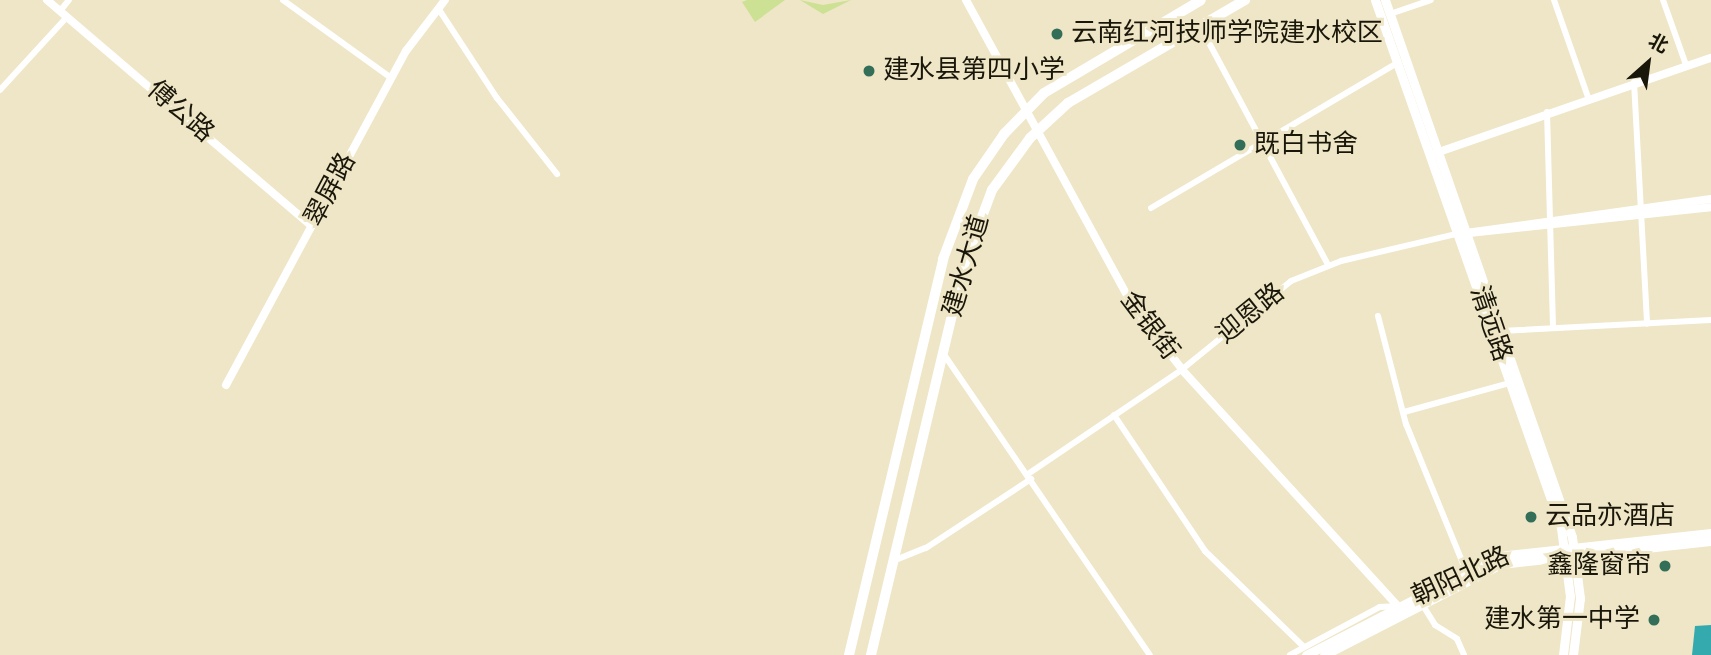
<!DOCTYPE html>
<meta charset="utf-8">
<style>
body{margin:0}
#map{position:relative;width:1711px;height:655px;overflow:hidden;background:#eee6c6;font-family:Spectral,"Noto Sans SC",serif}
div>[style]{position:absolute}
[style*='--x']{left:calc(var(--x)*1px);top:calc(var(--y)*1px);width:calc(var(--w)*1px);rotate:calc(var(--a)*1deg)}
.green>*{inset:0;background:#cce194}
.water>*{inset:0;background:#34aaae}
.minor>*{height:6px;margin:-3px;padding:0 3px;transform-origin:3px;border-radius:3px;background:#fff}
.tertiary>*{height:8px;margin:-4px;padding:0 4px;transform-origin:4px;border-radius:4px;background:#fff}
.secondary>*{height:9px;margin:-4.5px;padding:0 4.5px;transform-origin:4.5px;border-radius:4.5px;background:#fff}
.primary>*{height:10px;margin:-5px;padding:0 5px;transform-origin:5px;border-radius:5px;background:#fff}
.dots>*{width:19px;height:19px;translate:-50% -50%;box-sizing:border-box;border:4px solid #eee6c6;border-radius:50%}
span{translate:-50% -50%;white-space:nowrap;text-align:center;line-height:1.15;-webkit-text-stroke:6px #eee6c6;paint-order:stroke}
.poi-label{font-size:26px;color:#19160a}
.left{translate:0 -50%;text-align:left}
.right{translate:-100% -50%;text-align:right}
.street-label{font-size:26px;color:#19160a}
.north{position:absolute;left:1613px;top:28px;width:70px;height:70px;-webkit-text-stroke:5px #eee6c6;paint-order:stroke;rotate:28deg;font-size:19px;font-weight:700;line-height:28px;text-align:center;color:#19160a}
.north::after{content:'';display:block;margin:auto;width:24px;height:32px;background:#19160a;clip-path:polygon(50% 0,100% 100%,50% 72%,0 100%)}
</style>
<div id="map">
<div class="green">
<i style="clip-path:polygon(785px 0,755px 22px,742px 2px,747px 0)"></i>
<i style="clip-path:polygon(800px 0,823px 5px,851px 0,823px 14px)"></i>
</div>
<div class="water">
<i style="clip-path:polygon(1711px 625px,1711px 655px,1692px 655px,1695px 626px)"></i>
</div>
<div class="minor">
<i style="--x:283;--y:0;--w:133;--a:35.8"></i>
<i style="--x:1554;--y:0;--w:103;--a:70.7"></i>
<i style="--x:1663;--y:0;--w:69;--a:70.5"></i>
<i style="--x:438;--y:8;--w:108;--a:56.8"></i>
<i style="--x:497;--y:98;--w:97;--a:51.7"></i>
<i style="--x:60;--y:11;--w:14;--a:-51"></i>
<i style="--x:1390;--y:14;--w:43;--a:-18.9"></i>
<i style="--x:1200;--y:26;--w:271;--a:61.8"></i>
<i style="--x:1634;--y:82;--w:242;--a:86.9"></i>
<i style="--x:0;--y:90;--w:99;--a:-47.5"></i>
<i style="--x:1547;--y:112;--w:216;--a:88.4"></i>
<i style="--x:1151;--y:208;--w:286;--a:-30.5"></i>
<i style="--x:1378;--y:316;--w:112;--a:75.5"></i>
<i style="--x:1406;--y:424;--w:159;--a:67.8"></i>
<i style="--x:1500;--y:331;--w:211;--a:-3"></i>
<i style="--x:943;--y:353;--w:366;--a:55.6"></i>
<i style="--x:1404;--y:412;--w:110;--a:-15.3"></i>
<i style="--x:1114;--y:415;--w:164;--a:56.2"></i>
<i style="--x:1205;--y:551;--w:138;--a:44.1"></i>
<i style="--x:1028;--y:474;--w:184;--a:-34.1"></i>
<i style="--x:1180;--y:371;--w:143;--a:-39"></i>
<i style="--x:1291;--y:281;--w:54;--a:-21.8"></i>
<i style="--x:1341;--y:261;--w:122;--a:-13.2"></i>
<i style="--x:893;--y:561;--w:35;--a:-22"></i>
<i style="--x:926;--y:548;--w:126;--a:-33.3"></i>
<i style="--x:1422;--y:604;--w:25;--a:58"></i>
<i style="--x:1435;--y:625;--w:26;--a:32"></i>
<i style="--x:1457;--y:639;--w:17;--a:66"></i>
<i style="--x:1290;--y:655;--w:102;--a:-28.1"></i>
<i style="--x:1380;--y:607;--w:17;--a:-3"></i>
</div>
<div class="tertiary">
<i style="--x:47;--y:0;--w:348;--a:40.5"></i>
<i style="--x:966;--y:0;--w:347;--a:61.4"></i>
<i style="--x:1132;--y:305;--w:86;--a:52.1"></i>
<i style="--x:1185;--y:373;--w:316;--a:47.6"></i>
<i style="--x:1433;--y:154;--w:294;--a:-19.1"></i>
<i style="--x:1466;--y:233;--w:247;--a:-7.9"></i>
<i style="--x:1469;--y:233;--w:243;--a:-6.1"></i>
<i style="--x:226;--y:385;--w:379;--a:-61.7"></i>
<i style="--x:406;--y:51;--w:64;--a:-52.6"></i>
</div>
<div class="secondary">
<i style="--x:1375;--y:0;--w:560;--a:70.59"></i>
<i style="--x:1561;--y:528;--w:69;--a:82.5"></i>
<i style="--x:1570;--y:596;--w:59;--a:96.8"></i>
<i style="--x:1385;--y:0;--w:569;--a:70.8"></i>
<i style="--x:1572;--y:537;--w:62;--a:82.5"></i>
<i style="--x:1580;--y:598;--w:57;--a:97"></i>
<i style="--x:1306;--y:655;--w:216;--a:-27.3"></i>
<i style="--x:1498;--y:556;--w:214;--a:-6.2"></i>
<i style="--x:1324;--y:655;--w:199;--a:-27.2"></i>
<i style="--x:1501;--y:564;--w:211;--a:-6.3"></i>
</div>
<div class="primary">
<i style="--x:849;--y:655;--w:407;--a:-76.6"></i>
<i style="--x:943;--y:259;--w:85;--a:-69.4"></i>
<i style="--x:973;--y:179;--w:55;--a:-55.4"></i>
<i style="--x:1004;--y:134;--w:57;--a:-45.7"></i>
<i style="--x:1044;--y:93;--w:182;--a:-30.6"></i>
<i style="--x:871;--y:655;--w:401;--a:-76.6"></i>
<i style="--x:964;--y:265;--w:80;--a:-69.5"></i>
<i style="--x:992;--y:190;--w:64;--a:-53.8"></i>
<i style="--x:1030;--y:138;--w:52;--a:-42.6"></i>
<i style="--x:1068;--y:103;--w:205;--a:-30.2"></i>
</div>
<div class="dots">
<i style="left:1057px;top:34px;background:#336e59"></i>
<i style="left:869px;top:71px;background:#336e59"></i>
<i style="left:1240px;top:145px;background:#336e59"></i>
<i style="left:1531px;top:517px;background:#336e59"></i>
<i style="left:1665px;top:566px;background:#336e59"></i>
<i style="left:1654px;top:620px;background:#336e59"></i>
</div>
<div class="poi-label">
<span class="left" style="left:1071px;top:34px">云南红河技师学院建水校区</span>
<span class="left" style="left:883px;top:71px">建水县第四小学</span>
<span class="left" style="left:1254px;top:145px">既白书舍</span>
<span class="left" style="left:1545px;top:517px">云品亦酒店</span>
<span class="right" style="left:1651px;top:566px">鑫隆窗帘</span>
<span class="right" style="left:1640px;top:620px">建水第一中学</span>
</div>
<div class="street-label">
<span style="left:180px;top:112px;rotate:41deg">傅公路</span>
<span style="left:331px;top:190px;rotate:-62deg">翠屏路</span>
<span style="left:967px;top:266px;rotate:-74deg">建水大道</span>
<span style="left:1251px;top:314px;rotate:-39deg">迎恩路</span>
<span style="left:1490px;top:324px;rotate:71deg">清远路</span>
<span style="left:1149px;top:326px;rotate:53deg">金银街</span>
<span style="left:1461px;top:577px;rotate:-25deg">朝阳北路</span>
</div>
<div class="north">北</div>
</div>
